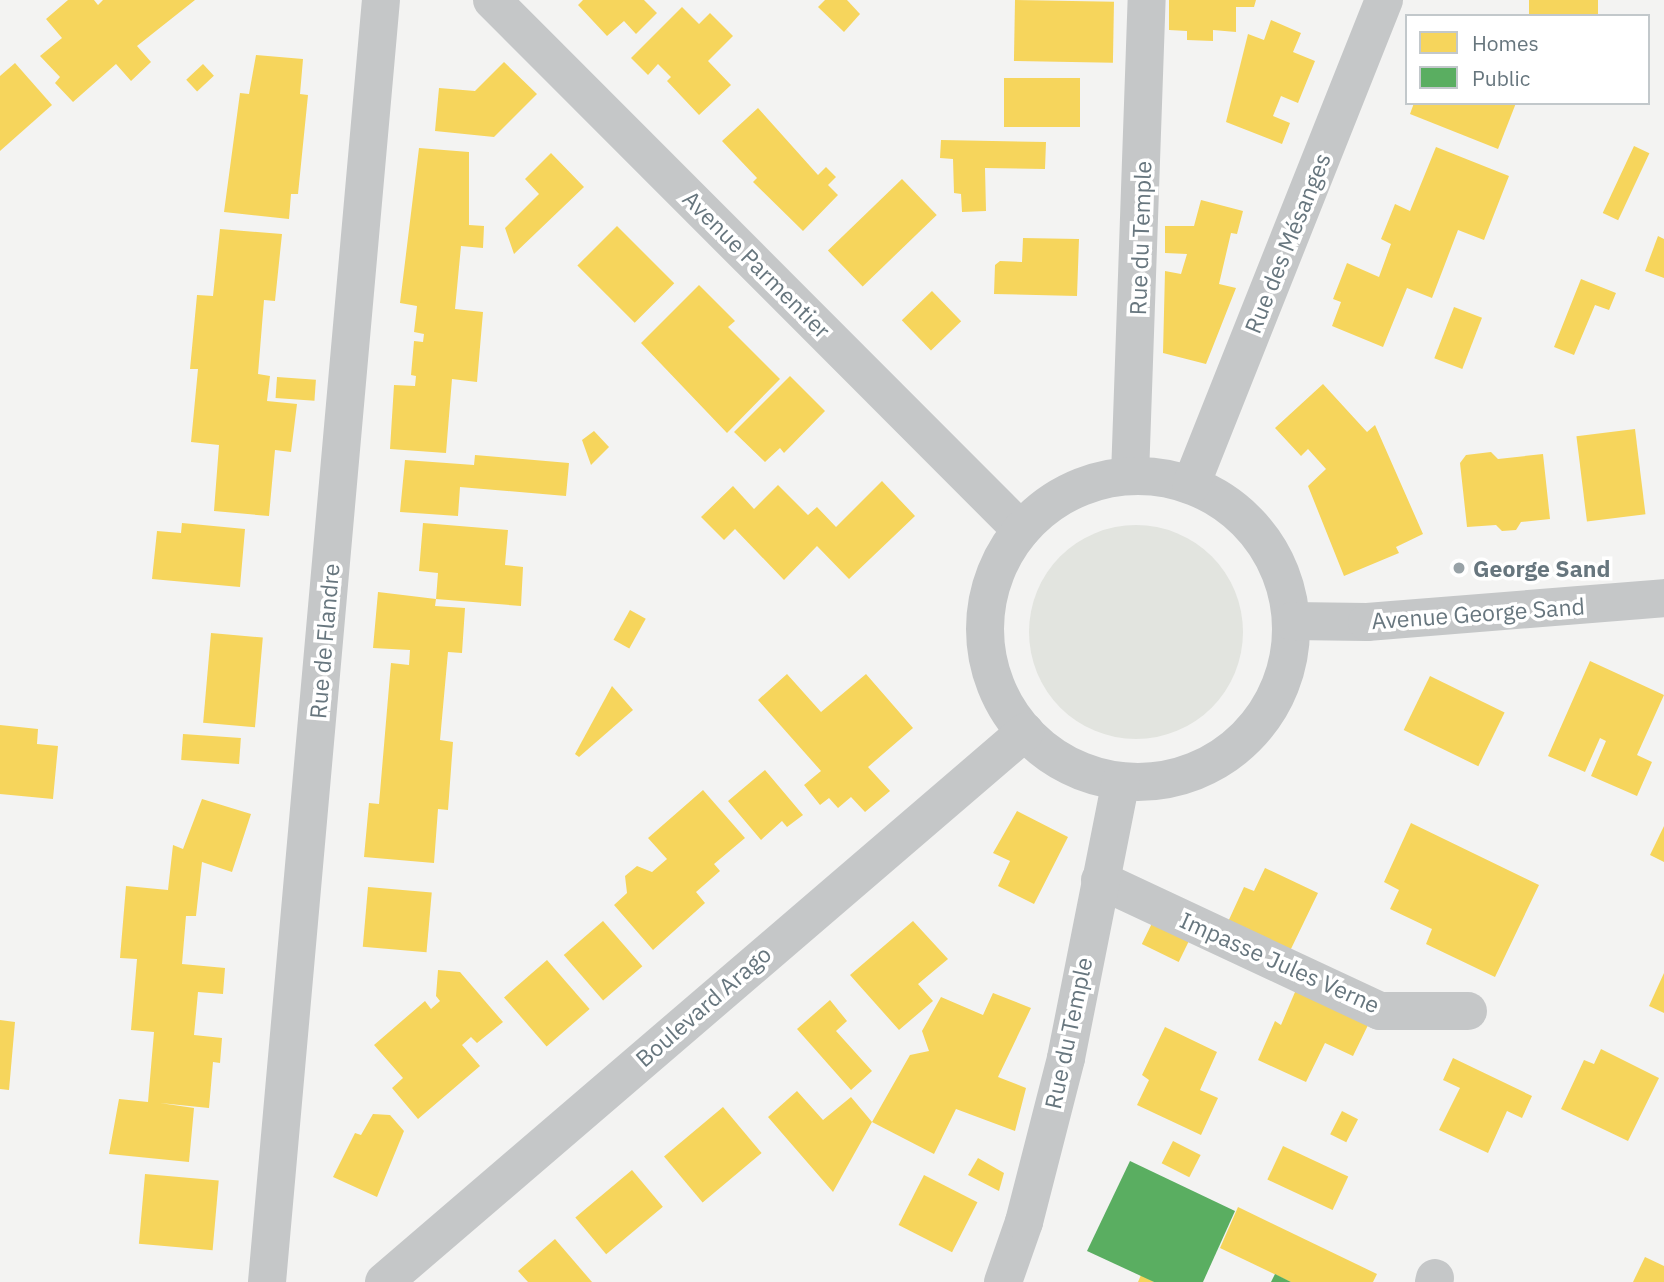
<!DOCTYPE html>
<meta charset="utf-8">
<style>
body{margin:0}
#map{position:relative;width:1664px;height:1282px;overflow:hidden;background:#f3f3f2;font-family:"IBM Plex Sans",sans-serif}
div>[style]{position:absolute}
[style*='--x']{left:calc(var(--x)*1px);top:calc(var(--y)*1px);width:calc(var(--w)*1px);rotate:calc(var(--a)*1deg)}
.green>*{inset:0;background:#e2e4df}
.round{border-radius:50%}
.homes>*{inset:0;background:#f6d55c;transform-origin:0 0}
.public>*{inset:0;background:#5aae61}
.minor>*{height:38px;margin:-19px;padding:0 19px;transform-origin:19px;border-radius:19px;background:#c5c7c8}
.minor>.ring{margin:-19px;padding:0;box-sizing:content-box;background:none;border:38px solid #c5c7c8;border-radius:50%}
.dots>*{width:19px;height:19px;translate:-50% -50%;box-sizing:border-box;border:4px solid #fff;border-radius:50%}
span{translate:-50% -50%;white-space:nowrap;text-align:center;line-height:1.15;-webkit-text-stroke:7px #fff;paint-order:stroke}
.street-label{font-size:23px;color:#67767e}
.poi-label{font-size:23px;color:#67767e;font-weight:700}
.left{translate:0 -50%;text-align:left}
.legend{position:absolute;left:1405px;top:14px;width:245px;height:91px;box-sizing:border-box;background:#fff;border:2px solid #c2c8cb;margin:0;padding:9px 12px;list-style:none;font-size:21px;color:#67767e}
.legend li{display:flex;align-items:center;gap:14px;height:35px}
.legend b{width:35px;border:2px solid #c2c8cb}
</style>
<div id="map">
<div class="green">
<i class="round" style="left:1029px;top:525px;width:214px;height:214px"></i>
</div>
<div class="homes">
<i style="clip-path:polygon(68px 0,94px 0,98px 5px,103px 0,195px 0,137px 46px,151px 62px,131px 81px,116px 64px,73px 102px,55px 83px,60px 77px,40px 56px,62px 38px,46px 19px)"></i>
<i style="clip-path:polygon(583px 0,644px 0,657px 13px,636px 34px,624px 21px,607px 36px,578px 5px)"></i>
<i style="clip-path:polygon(825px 0,847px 0,860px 14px,844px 32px,818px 7px)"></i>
<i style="left:1015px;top:0;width:99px;height:61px;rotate:1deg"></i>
<i style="clip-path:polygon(1169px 0,1256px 0,1254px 7px,1236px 7px,1236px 32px,1213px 30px,1213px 41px,1187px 40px,1187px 31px,1169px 30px)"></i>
<i style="left:1529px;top:0;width:69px;height:16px"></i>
<i style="clip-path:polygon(682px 7px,699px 24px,710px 13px,733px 36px,708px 61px,731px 85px,699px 115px,667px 81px,671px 77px,658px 64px,648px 75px,631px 58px)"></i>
<i style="clip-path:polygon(1271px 20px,1301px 33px,1293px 52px,1315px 61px,1298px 103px,1281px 96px,1273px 116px,1290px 123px,1282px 144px,1226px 122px,1248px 34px,1264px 40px)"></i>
<i style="clip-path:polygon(256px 55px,303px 59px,300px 94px,308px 95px,298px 194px,291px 194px,289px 219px,224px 212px,240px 93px,249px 94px)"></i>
<i style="clip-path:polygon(504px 62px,537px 94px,494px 137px,435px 131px,439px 88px,475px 91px)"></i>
<i style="clip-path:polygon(15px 63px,52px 105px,0 151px,0 76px)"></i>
<i style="left:203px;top:64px;width:16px;height:23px;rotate:47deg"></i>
<i style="left:1004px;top:78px;width:76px;height:49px"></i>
<i style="clip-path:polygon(1414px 103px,1516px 103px,1498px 149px,1410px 114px)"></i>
<i style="clip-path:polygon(758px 108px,818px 175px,826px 167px,836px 177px,828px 185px,838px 195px,803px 231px,753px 182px,757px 178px,722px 141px)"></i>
<i style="clip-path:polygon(941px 140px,1046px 142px,1045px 169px,985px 168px,986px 211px,962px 212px,961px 194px,954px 193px,953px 159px,940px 158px)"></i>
<i style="left:1634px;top:146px;width:17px;height:74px;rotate:25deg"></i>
<i style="clip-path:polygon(1436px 147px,1509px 176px,1484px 240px,1458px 230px,1432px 298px,1407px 288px,1383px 347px,1332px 326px,1341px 302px,1333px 299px,1347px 263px,1379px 277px,1391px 244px,1381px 239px,1395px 204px,1410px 211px)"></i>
<i style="clip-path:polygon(419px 148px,469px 152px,469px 225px,484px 226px,483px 248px,461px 246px,455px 309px,483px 312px,477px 382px,452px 379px,446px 453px,390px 449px,394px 385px,415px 386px,416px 376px,411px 375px,414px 341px,423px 342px,424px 334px,414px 332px,417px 306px,400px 303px)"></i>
<i style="clip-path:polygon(551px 153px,584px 187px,514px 254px,505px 228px,539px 194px,525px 179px)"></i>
<i style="left:902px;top:179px;width:50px;height:103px;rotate:46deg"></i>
<i style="clip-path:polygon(1201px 200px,1243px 211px,1237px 234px,1231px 233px,1219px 284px,1236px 288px,1206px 364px,1163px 353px,1165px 271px,1181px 274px,1187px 254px,1165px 253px,1165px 226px,1194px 226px)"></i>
<i style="left:617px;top:226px;width:81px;height:56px;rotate:45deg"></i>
<i style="clip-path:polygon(220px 229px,282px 234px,275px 301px,264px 300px,258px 374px,270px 376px,267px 401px,297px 404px,291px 452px,275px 450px,269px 516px,214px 511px,219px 445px,191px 442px,198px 369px,190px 369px,197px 295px,213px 296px)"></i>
<i style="clip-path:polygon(1658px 236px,1664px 239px,1664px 278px,1645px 271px)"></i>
<i style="clip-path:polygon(1023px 238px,1079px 239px,1077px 296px,994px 294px,995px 265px,1000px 261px,1022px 262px)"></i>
<i style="clip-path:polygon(1581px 279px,1616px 293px,1609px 310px,1595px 305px,1574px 355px,1554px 347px)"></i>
<i style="clip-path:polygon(699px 285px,735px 321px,728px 327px,780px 379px,727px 433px,641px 343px)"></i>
<i style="left:932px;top:291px;width:42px;height:42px;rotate:46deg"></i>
<i style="left:1454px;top:307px;width:30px;height:55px;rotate:21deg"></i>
<i style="clip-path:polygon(790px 376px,825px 411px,784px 453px,780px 448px,765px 462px,734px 432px)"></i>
<i style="left:277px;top:377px;width:39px;height:21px;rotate:4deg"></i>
<i style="clip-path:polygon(1323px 384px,1367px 432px,1375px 425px,1423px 534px,1396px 547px,1399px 553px,1344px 576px,1308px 486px,1326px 469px,1308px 449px,1301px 456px,1275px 428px)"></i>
<i style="left:1635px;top:429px;width:86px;height:59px;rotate:83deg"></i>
<i style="clip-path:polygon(594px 431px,609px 447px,591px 465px,582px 440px)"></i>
<i style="clip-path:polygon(1491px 452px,1498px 459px,1543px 454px,1550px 519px,1521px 522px,1516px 530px,1502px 531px,1496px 525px,1467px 527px,1460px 463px,1466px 455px)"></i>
<i style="clip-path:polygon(475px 455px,569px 463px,566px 496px,460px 487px,458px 516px,400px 512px,405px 460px,474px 465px)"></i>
<i style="clip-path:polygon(882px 481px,915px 516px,849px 579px,817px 546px,784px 580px,735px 529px,724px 540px,701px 517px,733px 486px,754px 509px,778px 485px,808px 515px,817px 507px,836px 527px)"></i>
<i style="clip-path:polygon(182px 523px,245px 529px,240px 587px,152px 579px,157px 531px,181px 533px)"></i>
<i style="clip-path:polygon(423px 523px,508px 530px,505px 565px,523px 567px,521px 606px,436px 599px,435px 606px,465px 608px,462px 653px,448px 652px,440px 740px,453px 742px,448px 810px,438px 809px,434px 863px,364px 857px,369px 803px,379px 804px,391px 663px,409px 665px,410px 650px,373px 648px,378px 592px,436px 599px,438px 573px,419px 571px)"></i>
<i style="left:630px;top:610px;width:18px;height:34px;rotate:29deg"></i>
<i style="left:211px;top:633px;width:52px;height:90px;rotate:5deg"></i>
<i style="clip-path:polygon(1590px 661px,1664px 695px,1637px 755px,1652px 762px,1637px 796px,1591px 776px,1606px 741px,1600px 738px,1585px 772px,1548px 756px)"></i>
<i style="clip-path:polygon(787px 674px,821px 712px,866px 674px,913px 728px,868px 767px,890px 791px,865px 812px,851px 797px,838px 808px,829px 798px,820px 805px,804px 785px,821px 771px,758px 700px)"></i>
<i style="left:1430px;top:676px;width:83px;height:60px;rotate:26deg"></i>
<i style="clip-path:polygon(612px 686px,633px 710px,579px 757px,575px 754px)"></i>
<i style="clip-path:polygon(0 725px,38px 729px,37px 744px,58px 746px,53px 799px,0 794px)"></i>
<i style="left:183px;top:734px;width:58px;height:26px;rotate:4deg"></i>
<i style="clip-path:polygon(765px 770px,803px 815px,787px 827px,782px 821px,761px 840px,728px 801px)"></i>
<i style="clip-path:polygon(703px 790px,745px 838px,714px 864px,720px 871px,696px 892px,705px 903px,653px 950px,614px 905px,627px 893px,625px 876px,637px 866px,652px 872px,667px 859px,648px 838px)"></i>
<i style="clip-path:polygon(202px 799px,251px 814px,232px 872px,202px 862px,196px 916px,186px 916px,182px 964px,225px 968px,223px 994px,198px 992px,194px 1035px,222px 1038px,220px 1063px,213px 1062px,209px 1108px,160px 1103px,194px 1108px,189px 1162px,109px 1154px,119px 1099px,148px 1102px,154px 1032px,131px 1030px,137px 959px,120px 958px,126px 886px,168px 890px,173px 845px,183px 849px)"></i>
<i style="clip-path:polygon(1017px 811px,1068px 837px,1034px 904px,998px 886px,1010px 861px,993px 853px)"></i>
<i style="clip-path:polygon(1411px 823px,1539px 885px,1495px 977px,1426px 944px,1432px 929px,1390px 909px,1399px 890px,1384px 882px)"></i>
<i style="clip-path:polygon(1664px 826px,1664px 862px,1650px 855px)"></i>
<i style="clip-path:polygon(1265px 868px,1318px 893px,1289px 953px,1227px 924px,1244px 887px,1254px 891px)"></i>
<i style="left:368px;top:887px;width:64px;height:60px;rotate:5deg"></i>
<i style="left:1155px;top:917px;width:41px;height:30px;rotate:26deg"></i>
<i style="left:603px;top:921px;width:60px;height:52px;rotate:49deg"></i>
<i style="clip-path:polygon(913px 921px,948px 959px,918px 984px,933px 1001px,899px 1030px,850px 975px)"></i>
<i style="left:547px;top:960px;width:65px;height:57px;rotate:49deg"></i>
<i style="clip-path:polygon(438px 970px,460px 972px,503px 1022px,477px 1043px,471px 1037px,462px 1045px,480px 1066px,418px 1119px,392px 1088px,403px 1078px,374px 1045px,425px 1001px,431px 1009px,440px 1001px,436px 996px)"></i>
<i style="clip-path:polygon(1664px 973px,1664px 1013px,1649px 1006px)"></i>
<i style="clip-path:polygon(1298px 985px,1371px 1019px,1353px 1056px,1325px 1043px,1306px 1082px,1258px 1060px,1275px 1021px,1281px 1025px)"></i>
<i style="clip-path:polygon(993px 993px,1031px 1008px,998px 1077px,1026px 1088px,1015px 1131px,956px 1109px,934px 1154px,872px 1122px,910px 1055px,929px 1051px,922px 1031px,941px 997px,983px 1015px)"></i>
<i style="clip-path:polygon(830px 1000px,847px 1021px,836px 1031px,872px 1071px,851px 1090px,797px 1029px)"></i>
<i style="clip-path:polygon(0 1020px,15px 1022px,9px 1090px,0 1089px)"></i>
<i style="clip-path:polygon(1165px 1027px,1217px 1052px,1200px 1090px,1218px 1098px,1201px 1135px,1137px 1105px,1149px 1080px,1142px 1075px)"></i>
<i style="clip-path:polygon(1601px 1049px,1659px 1078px,1628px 1141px,1561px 1109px,1584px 1060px,1594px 1064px)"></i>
<i style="clip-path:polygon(1453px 1058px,1532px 1096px,1522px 1118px,1507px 1111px,1488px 1153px,1439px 1130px,1460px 1088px,1443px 1080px)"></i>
<i style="clip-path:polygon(797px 1091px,823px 1120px,851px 1097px,872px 1122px,833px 1192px,768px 1117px)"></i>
<i style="left:723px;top:1107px;width:60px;height:77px;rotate:50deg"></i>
<i style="left:1342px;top:1111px;width:18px;height:26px;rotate:27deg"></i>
<i style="clip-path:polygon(373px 1114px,390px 1115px,404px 1131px,377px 1197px,333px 1177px,355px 1133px,361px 1135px)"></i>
<i style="left:1173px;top:1141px;width:31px;height:25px;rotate:27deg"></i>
<i style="left:1283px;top:1146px;width:72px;height:37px;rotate:25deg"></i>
<i style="clip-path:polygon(978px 1158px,1004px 1173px,999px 1191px,968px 1175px)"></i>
<i style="left:632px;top:1170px;width:48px;height:74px;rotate:50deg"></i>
<i style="left:145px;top:1174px;width:74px;height:70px;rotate:5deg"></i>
<i style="left:924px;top:1175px;width:60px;height:56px;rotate:27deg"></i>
<i style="clip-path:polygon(1238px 1207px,1377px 1274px,1373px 1282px,1291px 1282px,1220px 1248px)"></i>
<i style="clip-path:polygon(555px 1239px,592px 1282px,528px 1282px,518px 1271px)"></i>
<i style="clip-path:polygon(1645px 1257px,1664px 1266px,1664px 1282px,1633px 1282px)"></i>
<i style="clip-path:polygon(1141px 1275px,1154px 1282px,1138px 1282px)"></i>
</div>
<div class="public">
<i style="clip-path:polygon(1130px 1161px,1235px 1211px,1203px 1282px,1154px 1282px,1087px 1251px)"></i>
<i style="clip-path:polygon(1275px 1274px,1291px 1282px,1271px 1282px)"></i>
</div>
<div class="minor">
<i style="--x:492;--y:0;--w:749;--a:45.05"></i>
<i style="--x:1130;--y:476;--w:476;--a:-88"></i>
<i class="ring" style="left:985px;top:476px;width:268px;height:268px"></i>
<i style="--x:1191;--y:485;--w:522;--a:-68.3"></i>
<i style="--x:1292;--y:621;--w:75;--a:0.8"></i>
<i style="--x:1367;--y:622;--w:298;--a:-4.6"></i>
<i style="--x:1100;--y:880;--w:309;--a:25.1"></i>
<i style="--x:1380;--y:1011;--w:88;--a:0"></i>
<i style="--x:267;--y:1282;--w:1287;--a:-84.92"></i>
<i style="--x:384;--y:1282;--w:845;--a:-40.63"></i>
<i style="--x:1003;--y:1282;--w:64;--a:-70.7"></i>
<i style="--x:1024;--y:1222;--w:169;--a:-75.6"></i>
<i style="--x:1066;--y:1058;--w:282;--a:-78.8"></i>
<i style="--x:1434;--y:1282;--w:4;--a:-76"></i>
</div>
<div class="dots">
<i style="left:1459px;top:568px;background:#98a2a7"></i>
</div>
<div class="street-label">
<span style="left:1140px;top:238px;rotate:-88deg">Rue du Temple</span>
<span style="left:1287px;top:243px;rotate:-68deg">Rue des Mésanges</span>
<span style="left:757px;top:264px;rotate:45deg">Avenue Parmentier</span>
<span style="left:1478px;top:613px;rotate:-4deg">Avenue George Sand</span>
<span style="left:324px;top:641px;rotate:-85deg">Rue de Flandre</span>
<span style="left:1280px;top:962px;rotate:24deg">Impasse Jules Verne</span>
<span style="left:703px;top:1006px;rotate:-41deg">Boulevard Arago</span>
<span style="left:1068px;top:1033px;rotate:-78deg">Rue du Temple</span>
</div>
<div class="poi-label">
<span class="left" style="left:1473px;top:568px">George Sand</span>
</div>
<ul class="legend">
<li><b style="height:19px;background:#f6d55c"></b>Homes</li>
<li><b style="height:19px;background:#5aae61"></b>Public</li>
</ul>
</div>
